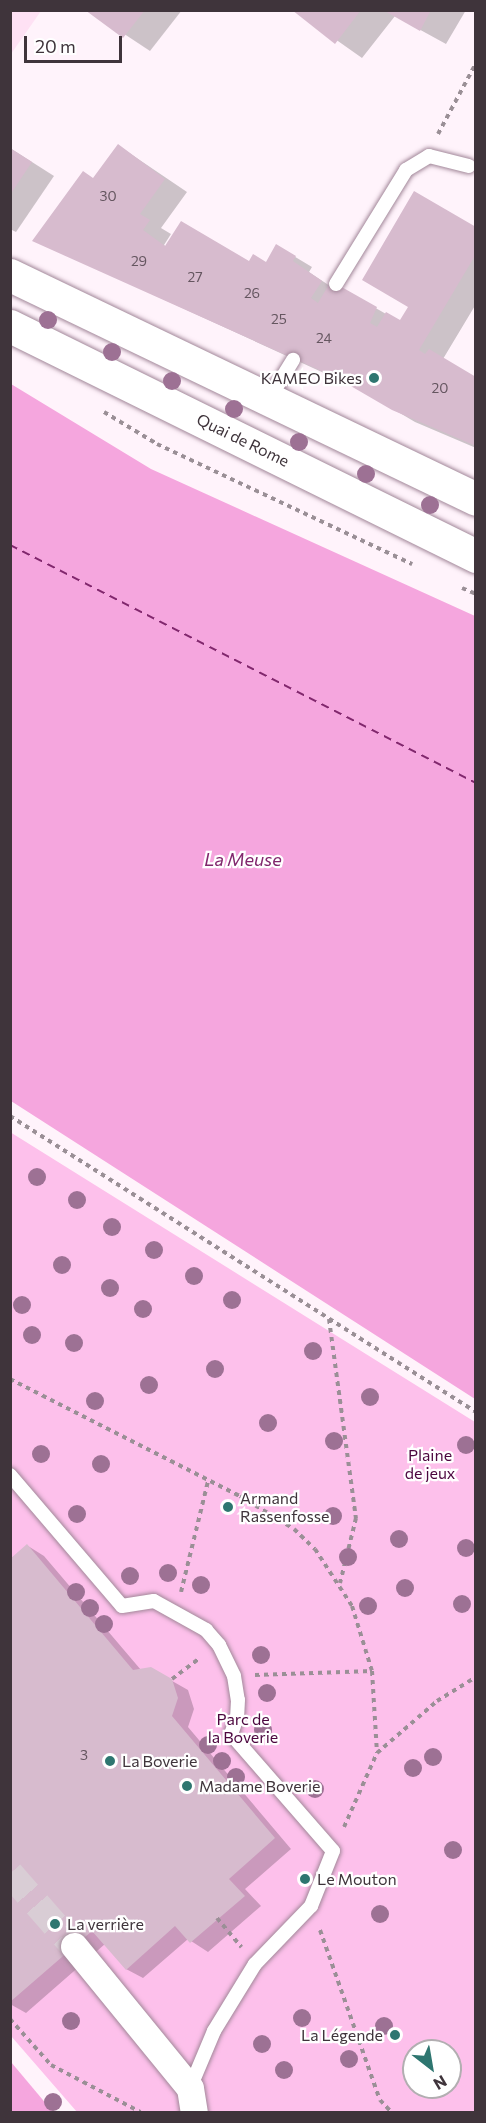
<!DOCTYPE html>
<meta charset="utf-8">
<style>
body{margin:0}
#map{position:relative;width:486px;height:2123px;overflow:hidden;background:#fff3fb;font-family:Commissioner,sans-serif}
div>[style]{position:absolute}
[style*='--x']{left:calc(var(--x)*1px);top:calc(var(--y)*1px);width:calc(var(--w)*1px);rotate:calc(var(--a)*1deg)}
.built>*{inset:0;background:#fee1f4}
.green>*{inset:0;background:#fdc0eb}
.water>*{inset:0;background:#f5a6de}
.shadow>*{inset:0;background:#0003}
.ferry>*{height:1.5px;margin-top:-0.75px;transform-origin:0;background:repeating-linear-gradient(90deg,#81276d 0 8px,transparent 0 14px)}
.building>*{inset:0;background:#d7bbce}
.street-tunnel>*{height:27px;margin-top:-13.5px;transform-origin:0;background:repeating-linear-gradient(90deg,#d9cdd5 0 27px,transparent 0 41px)}
.path>*{height:4px;margin-top:-2px;transform-origin:0;background:repeating-linear-gradient(90deg,#9a8f96 0 4.5px,transparent 0 9px)}
.roads{filter:drop-shadow(0 0 2px #a28799) drop-shadow(0 0 2px #a28799)}
.lane>*{height:14px;margin:-7px;padding:0 7px;transform-origin:7px;border-radius:7px;background:#fff}
.street>*{height:27px;margin:-13.5px;padding:0 13.5px;transform-origin:13.5px;border-radius:13.5px;background:#fff}
.secondary>*{height:33px;margin:-16.5px;padding:0 16.5px;transform-origin:16.5px;border-radius:16.5px;background:#fff}
.trees>*{width:18px;height:18px;margin:-9px;border-radius:50%;background:#9d7194}
.dots>*{width:16px;height:16px;translate:-50% -50%;box-sizing:border-box;border:3px solid #fff;border-radius:50%}
span{translate:-50% -50%;white-space:nowrap;text-align:center;line-height:1.15;-webkit-text-stroke:4.5px #fff;paint-order:stroke}
.number-label{font-size:14px;color:#655660}
.number-label span{-webkit-text-stroke-width:0}
.poi-label{font-size:16px;color:#3f343b}
.right{translate:-100% -50%;text-align:right}
.left{translate:0 -50%;text-align:left}
.street-label{font-size:16px;color:#3f343b}
.park-label{font-size:16px;color:#4c063f}
.water-label{font-size:18px;color:#81276d;font-style:italic}
.frame{position:absolute;inset:0;border:12px solid #3f343b;pointer-events:none}
.north{position:absolute;left:402px;top:2039px;width:60px;height:60px;box-sizing:border-box;background:#fff;border:2px solid #b2aeb1;border-radius:50%;rotate:149deg;font-size:16px;font-weight:700;line-height:24px;text-align:center;color:#3f343b}
.north::after{content:'';display:block;margin:auto;width:21px;height:27px;background:#2e7670;clip-path:polygon(50% 0,100% 100%,50% 72%,0 100%)}
.scale{position:absolute;left:24px;top:36px;width:98px;height:27px;box-sizing:border-box;border:3px solid #3f343b;border-top:0;padding-left:8px;font-size:18px;line-height:21px;white-space:nowrap;color:#3f343b;-webkit-text-stroke:4px #fff;paint-order:stroke}
</style>
<div id="map">
<div class="built">
<i style="clip-path:polygon(11px 10px,41px 11px,11px 54px,10px 11px)"></i>
</div>
<div class="green">
<i style="clip-path:polygon(evenodd,10px 1132px,475px 1422px,475px 2112px,77px 2112px,11px 2036px,10px 1132px,414px 2051px,450px 2051px,450px 2087px,414px 2087px,414px 2051px)"></i>
</div>
<div class="water">
<i style="clip-path:polygon(11px 384px,151px 469px,475px 616px,475px 1399px,11px 1101px)"></i>
<i style="clip-path:polygon(10px 2062px,11px 2062px,53px 2112px,11px 2112px)"></i>
</div>
<div class="shadow">
<i style="clip-path:polygon(88px 10px,182px 10px,150px 51px)"></i>
<i style="clip-path:polygon(294px 10px,466px 10px,446px 44px,395px 16px,362px 58px)"></i>
<i style="clip-path:polygon(119px 146px,187px 192px,161px 228px,171px 234px,164px 245px,168px 248px,266px 264px,277px 246px,312px 267px,309px 272px,330px 286px,332px 283px,400px 322px,476px 229px,476px 304px,443px 359px,476px 378px,476px 448px,415px 422px,361px 390px,34px 240px,94px 179px)"></i>
<i style="clip-path:polygon(10px 148px,54px 176px,16px 232px,10px 229px)"></i>
<i style="clip-path:polygon(28px 1546px,44px 1556px,141px 1670px,151px 1669px,188px 1690px,194px 1709px,188px 1727px,291px 1849px,245px 1889px,261px 1906px,208px 1952px,188px 1939px,143px 1978px,126px 1969px,105px 1944px,26px 2013px,10px 2004px,10px 1561px)"></i>
</div>
<div class="ferry">
<i style="--x:10;--y:545;--w:523;--a:27.05"></i>
</div>
<div class="building">
<i style="clip-path:polygon(85px 10px,145px 10px,123px 38px)"></i>
<i style="clip-path:polygon(292px 10px,361px 10px,335px 44px)"></i>
<i style="clip-path:polygon(383px 10px,431px 10px,420px 31px)"></i>
<i style="clip-path:polygon(118px 144px,165px 179px,140px 214px,150px 220px,143px 230px,165px 246px,181px 221px,249px 261px,253px 254px,266px 262px,276px 244px,296px 256px,293px 261px,322px 281px,311px 298px,318px 303px,331px 281px,377px 307px,370px 323px,377px 327px,386px 312px,400px 320px,408px 307px,362px 280px,414px 191px,476px 227px,476px 254px,419px 350px,425px 354px,429px 349px,476px 377px,476px 446px,392px 410px,337px 378px,32px 241px,83px 171px,93px 178px)"></i>
<i style="clip-path:polygon(10px 148px,32px 162px,10px 195px)"></i>
<i style="clip-path:polygon(27px 1544px,133px 1670px,151px 1667px,172px 1679px,178px 1698px,172px 1716px,275px 1838px,229px 1879px,245px 1896px,190px 1943px,175px 1926px,126px 1970px,92px 1931px,10px 2002px,10px 1559px)"></i>
</div>
<div class="street-tunnel">
<i style="--x:10;--y:1873;--w:97;--a:48.8"></i>
</div>
<div class="path">
<i style="--x:438;--y:134;--w:81;--a:-61.8"></i>
<i style="--x:104;--y:412;--w:62;--a:31.1"></i>
<i style="--x:157;--y:444;--w:282;--a:25.2"></i>
<i style="--x:462;--y:588;--w:15;--a:23"></i>
<i style="--x:10;--y:1116;--w:552;--a:32.42"></i>
<i style="--x:329;--y:1319;--w:201;--a:82.3"></i>
<i style="--x:356;--y:1518;--w:67;--a:103.8"></i>
<i style="--x:10;--y:1379;--w:258;--a:27"></i>
<i style="--x:240;--y:1496;--w:63;--a:31.4"></i>
<i style="--x:294;--y:1529;--w:29;--a:44"></i>
<i style="--x:315;--y:1549;--w:68;--a:57"></i>
<i style="--x:352;--y:1606;--w:68;--a:72.9"></i>
<i style="--x:372;--y:1671;--w:82;--a:86.5"></i>
<i style="--x:181;--y:1592;--w:114;--a:-76.3"></i>
<i style="--x:255;--y:1675;--w:117;--a:-2"></i>
<i style="--x:172;--y:1679;--w:35;--a:-37"></i>
<i style="--x:344;--y:1827;--w:81;--a:-66"></i>
<i style="--x:377;--y:1753;--w:79;--a:-40.9"></i>
<i style="--x:437;--y:1701;--w:46;--a:-31.6"></i>
<i style="--x:217;--y:1918;--w:38;--a:50"></i>
<i style="--x:320;--y:1930;--w:180;--a:70.6"></i>
<i style="--x:380;--y:2100;--w:16;--a:47"></i>
<i style="--x:10;--y:2019;--w:62;--a:48.3"></i>
<i style="--x:51;--y:2065;--w:101;--a:27.8"></i>
</div>
<div class="roads">
<div class="lane">
<i style="--x:336;--y:284;--w:134;--a:-58.4"></i>
<i style="--x:406;--y:170;--w:27;--a:-31"></i>
<i style="--x:429;--y:156;--w:41;--a:14"></i>
<i style="--x:269;--y:399;--w:46;--a:-58.4"></i>
<i style="--x:10;--y:1475;--w:172;--a:49.5"></i>
<i style="--x:122;--y:1606;--w:32;--a:-9"></i>
<i style="--x:154;--y:1601;--w:60;--a:29.1"></i>
<i style="--x:206;--y:1630;--w:20;--a:49"></i>
<i style="--x:219;--y:1645;--w:34;--a:64"></i>
<i style="--x:234;--y:1676;--w:24;--a:81"></i>
<i style="--x:238;--y:1700;--w:17;--a:93"></i>
<i style="--x:237;--y:1717;--w:18;--a:109"></i>
<i style="--x:231;--y:1734;--w:155;--a:48.9"></i>
<i style="--x:333;--y:1851;--w:59;--a:111.8"></i>
<i style="--x:311;--y:1906;--w:81;--a:134"></i>
<i style="--x:255;--y:1964;--w:79;--a:121.5"></i>
<i style="--x:214;--y:2031;--w:62;--a:112.8"></i>
</div>
<div class="street">
<i style="--x:74;--y:1946;--w:183;--a:50.8"></i>
<i style="--x:190;--y:2088;--w:24;--a:81"></i>
</div>
<div class="secondary">
<i style="--x:10;--y:275;--w:517;--a:25.67"></i>
<i style="--x:10;--y:326;--w:520;--a:26.27"></i>
</div>
</div>
<div class="trees">
<i style="left:48px;top:320px"></i>
<i style="left:112px;top:352px"></i>
<i style="left:172px;top:381px"></i>
<i style="left:234px;top:409px"></i>
<i style="left:299px;top:442px"></i>
<i style="left:366px;top:474px"></i>
<i style="left:430px;top:505px"></i>
<i style="left:37px;top:1177px"></i>
<i style="left:77px;top:1200px"></i>
<i style="left:112px;top:1227px"></i>
<i style="left:154px;top:1250px"></i>
<i style="left:62px;top:1265px"></i>
<i style="left:194px;top:1276px"></i>
<i style="left:110px;top:1288px"></i>
<i style="left:232px;top:1300px"></i>
<i style="left:22px;top:1305px"></i>
<i style="left:143px;top:1309px"></i>
<i style="left:32px;top:1335px"></i>
<i style="left:74px;top:1343px"></i>
<i style="left:313px;top:1351px"></i>
<i style="left:215px;top:1369px"></i>
<i style="left:149px;top:1385px"></i>
<i style="left:370px;top:1397px"></i>
<i style="left:95px;top:1401px"></i>
<i style="left:268px;top:1423px"></i>
<i style="left:334px;top:1441px"></i>
<i style="left:466px;top:1445px"></i>
<i style="left:41px;top:1454px"></i>
<i style="left:101px;top:1464px"></i>
<i style="left:77px;top:1514px"></i>
<i style="left:333px;top:1516px"></i>
<i style="left:399px;top:1539px"></i>
<i style="left:466px;top:1548px"></i>
<i style="left:348px;top:1557px"></i>
<i style="left:168px;top:1573px"></i>
<i style="left:130px;top:1576px"></i>
<i style="left:201px;top:1585px"></i>
<i style="left:405px;top:1588px"></i>
<i style="left:76px;top:1592px"></i>
<i style="left:462px;top:1604px"></i>
<i style="left:368px;top:1606px"></i>
<i style="left:90px;top:1608px"></i>
<i style="left:104px;top:1624px"></i>
<i style="left:261px;top:1655px"></i>
<i style="left:267px;top:1693px"></i>
<i style="left:263px;top:1730px"></i>
<i style="left:208px;top:1745px"></i>
<i style="left:433px;top:1757px"></i>
<i style="left:222px;top:1761px"></i>
<i style="left:413px;top:1768px"></i>
<i style="left:236px;top:1777px"></i>
<i style="left:315px;top:1789px"></i>
<i style="left:453px;top:1850px"></i>
<i style="left:380px;top:1914px"></i>
<i style="left:302px;top:2018px"></i>
<i style="left:71px;top:2021px"></i>
<i style="left:384px;top:2026px"></i>
<i style="left:262px;top:2044px"></i>
<i style="left:349px;top:2059px"></i>
<i style="left:284px;top:2070px"></i>
<i style="left:53px;top:2102px"></i>
</div>
<div class="dots">
<i style="left:374px;top:378px;background:#2e7670"></i>
<i style="left:228px;top:1507px;background:#2e7670"></i>
<i style="left:110px;top:1761px;background:#2e7670"></i>
<i style="left:187px;top:1786px;background:#2e7670"></i>
<i style="left:305px;top:1879px;background:#2e7670"></i>
<i style="left:55px;top:1924px;background:#2e7670"></i>
<i style="left:395px;top:2035px;background:#2e7670"></i>
</div>
<div class="number-label">
<span style="left:108px;top:196px">30</span>
<span style="left:139px;top:261px">29</span>
<span style="left:195px;top:277px">27</span>
<span style="left:252px;top:293px">26</span>
<span style="left:279px;top:319px">25</span>
<span style="left:324px;top:338px">24</span>
<span style="left:440px;top:388px">20</span>
<span style="left:84px;top:1755px">3</span>
</div>
<div class="poi-label">
<span class="right" style="left:362px;top:378px">KAMEO Bikes</span>
<span class="left" style="left:240px;top:1507px">Armand<br>Rassenfosse</span>
<span class="left" style="left:122px;top:1761px">La Boverie</span>
<span class="left" style="left:199px;top:1786px">Madame Boverie</span>
<span class="left" style="left:317px;top:1879px">Le Mouton</span>
<span class="left" style="left:67px;top:1924px">La verrière</span>
<span class="right" style="left:383px;top:2035px">La Légende</span>
</div>
<div class="street-label">
<span style="left:243px;top:440px;rotate:26deg">Quai de Rome</span>
</div>
<div class="park-label">
<span style="left:430px;top:1464px">Plaine<br>de jeux</span>
<span style="left:243px;top:1728px">Parc de<br>la Boverie</span>
</div>
<div class="water-label">
<span style="left:243px;top:859px">La Meuse</span>
</div>
<div class="frame"></div>
<div class="north">N</div>
<div class="scale">20 m</div>
</div>
